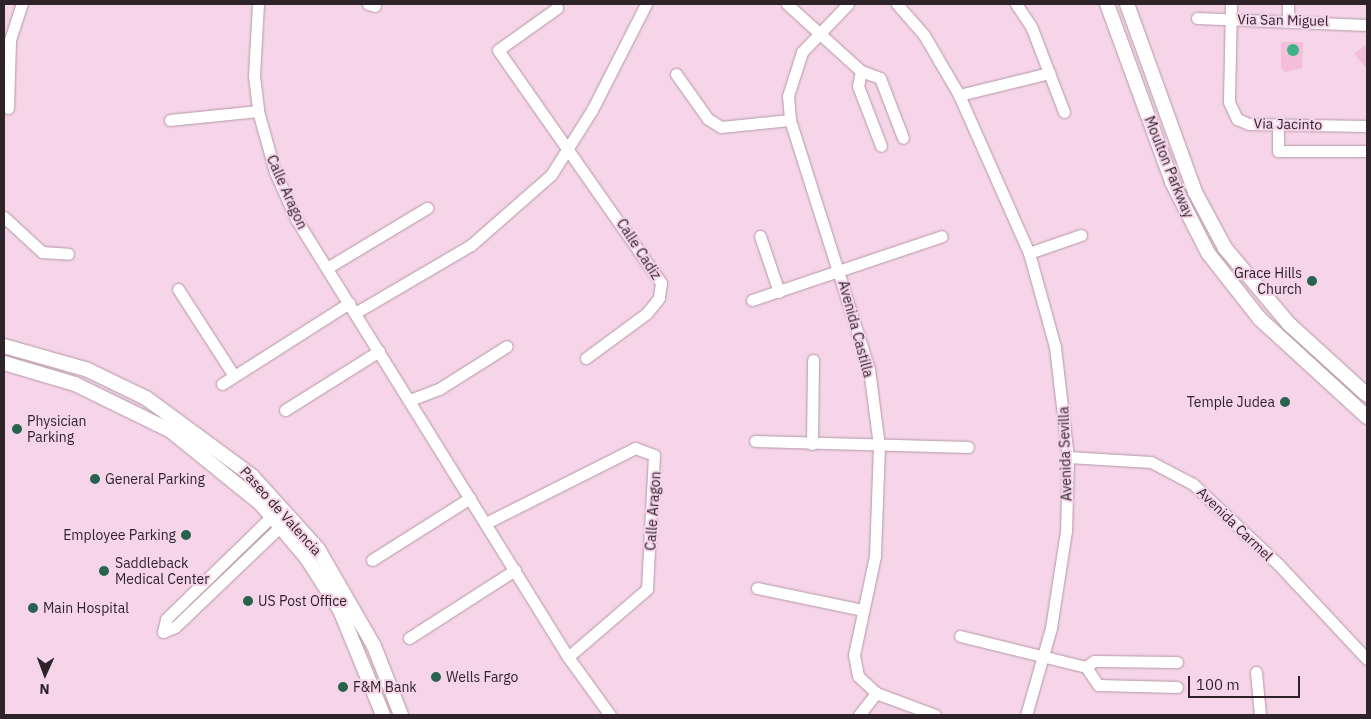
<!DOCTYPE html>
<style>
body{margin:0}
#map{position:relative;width:1371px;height:719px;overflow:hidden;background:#f5d5e7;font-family:"IBM Plex Sans",sans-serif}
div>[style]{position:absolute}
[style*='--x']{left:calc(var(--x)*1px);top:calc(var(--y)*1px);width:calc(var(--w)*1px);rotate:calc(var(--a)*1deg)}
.green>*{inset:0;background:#f4bddc}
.water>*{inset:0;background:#40b089}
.round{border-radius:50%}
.roads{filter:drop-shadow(0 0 1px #b597a7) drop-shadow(0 0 1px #b597a7)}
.minor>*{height:11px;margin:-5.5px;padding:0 5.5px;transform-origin:5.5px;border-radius:5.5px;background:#fff}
.major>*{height:14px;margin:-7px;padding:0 7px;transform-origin:7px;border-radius:7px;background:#fff}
.dots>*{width:14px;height:14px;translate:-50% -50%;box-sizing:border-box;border:2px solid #f5d5e7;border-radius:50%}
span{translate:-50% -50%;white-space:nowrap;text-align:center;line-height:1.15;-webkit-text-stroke:4px #f5d5e7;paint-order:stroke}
.street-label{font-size:14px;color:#2f232a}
.poi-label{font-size:14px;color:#2f232a}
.right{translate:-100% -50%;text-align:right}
.left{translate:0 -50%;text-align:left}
.frame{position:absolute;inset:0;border:5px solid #2f232a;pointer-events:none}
.north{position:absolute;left:20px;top:649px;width:50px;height:50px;-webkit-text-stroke:4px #f5d5e7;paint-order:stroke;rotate:182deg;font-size:14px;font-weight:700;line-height:20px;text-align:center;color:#2f232a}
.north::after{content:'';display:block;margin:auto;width:18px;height:22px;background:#2f232a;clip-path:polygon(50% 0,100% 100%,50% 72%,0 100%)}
.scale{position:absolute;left:1188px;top:676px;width:112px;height:22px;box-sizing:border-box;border:2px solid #2f232a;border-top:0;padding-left:6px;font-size:15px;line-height:18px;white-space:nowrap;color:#2f232a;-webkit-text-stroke:4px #f5d5e7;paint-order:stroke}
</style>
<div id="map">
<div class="green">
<i style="clip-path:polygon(1281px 42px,1303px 42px,1302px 68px,1285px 72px,1281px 68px)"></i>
<i style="clip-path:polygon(1365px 45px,1367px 48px,1367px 69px,1354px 54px)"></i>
</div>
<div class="water">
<i class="round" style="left:1287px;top:44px;width:12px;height:12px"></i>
</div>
<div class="roads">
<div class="minor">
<i style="--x:258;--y:4;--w:72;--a:93.2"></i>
<i style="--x:254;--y:76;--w:35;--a:83"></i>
<i style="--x:258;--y:111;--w:63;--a:74.4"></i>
<i style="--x:275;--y:172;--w:51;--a:65.9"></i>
<i style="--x:296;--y:219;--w:516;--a:58.16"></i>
<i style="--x:568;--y:657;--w:72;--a:54.1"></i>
<i style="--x:368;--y:4;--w:7;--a:16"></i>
<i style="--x:787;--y:4;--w:100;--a:42.2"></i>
<i style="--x:861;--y:71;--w:20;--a:20"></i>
<i style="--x:880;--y:78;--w:64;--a:69"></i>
<i style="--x:848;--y:4;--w:66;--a:133.8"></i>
<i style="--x:802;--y:52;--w:46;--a:107.7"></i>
<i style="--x:788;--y:96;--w:24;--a:85"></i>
<i style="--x:790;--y:120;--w:261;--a:72.4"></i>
<i style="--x:869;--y:369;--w:78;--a:82.6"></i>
<i style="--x:879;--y:446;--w:110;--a:92.1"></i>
<i style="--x:875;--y:556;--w:101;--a:102"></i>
<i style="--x:854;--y:655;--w:21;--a:79"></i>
<i style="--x:858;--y:676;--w:25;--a:43"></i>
<i style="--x:876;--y:693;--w:63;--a:20.4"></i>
<i style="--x:897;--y:4;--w:41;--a:48.9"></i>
<i style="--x:924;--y:35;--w:69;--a:59.7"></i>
<i style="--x:959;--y:95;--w:173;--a:66.1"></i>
<i style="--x:1029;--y:253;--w:98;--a:74.5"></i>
<i style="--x:1055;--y:347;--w:111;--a:83.3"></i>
<i style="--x:1068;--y:457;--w:74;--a:91.5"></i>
<i style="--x:1066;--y:531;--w:98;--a:98.8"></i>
<i style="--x:1051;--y:628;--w:91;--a:106"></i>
<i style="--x:1016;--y:4;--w:27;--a:56"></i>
<i style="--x:1031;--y:26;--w:92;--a:69"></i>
<i style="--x:1231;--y:4;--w:98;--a:91.2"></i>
<i style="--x:1229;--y:102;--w:19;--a:65"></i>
<i style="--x:1237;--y:119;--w:13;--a:23"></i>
<i style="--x:1249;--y:124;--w:118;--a:1"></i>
<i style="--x:557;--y:8;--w:72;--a:144.6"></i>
<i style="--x:498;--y:50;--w:284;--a:55"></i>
<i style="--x:661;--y:283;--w:15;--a:98"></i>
<i style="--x:659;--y:298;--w:19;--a:129"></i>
<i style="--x:647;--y:313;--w:76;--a:143.6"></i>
<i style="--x:1197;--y:18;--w:170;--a:2.4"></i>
<i style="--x:1288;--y:20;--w:16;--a:-90"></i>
<i style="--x:861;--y:71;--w:15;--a:101"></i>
<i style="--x:858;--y:86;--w:64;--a:69"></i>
<i style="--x:676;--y:74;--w:55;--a:54.6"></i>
<i style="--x:708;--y:119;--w:15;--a:32"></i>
<i style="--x:721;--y:127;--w:69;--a:-5.8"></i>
<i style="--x:959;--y:95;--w:93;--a:-13.7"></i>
<i style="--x:8;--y:108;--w:68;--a:-88.3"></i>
<i style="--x:10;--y:40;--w:38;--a:-72"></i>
<i style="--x:170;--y:120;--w:88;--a:-5.8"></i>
<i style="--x:1278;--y:124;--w:27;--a:90"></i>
<i style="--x:1278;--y:151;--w:89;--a:0"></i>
<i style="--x:4;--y:217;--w:52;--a:42.6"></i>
<i style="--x:42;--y:252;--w:26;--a:4"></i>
<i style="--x:760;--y:236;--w:59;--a:71.3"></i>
<i style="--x:1029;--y:253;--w:55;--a:-19.1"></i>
<i style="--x:327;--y:268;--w:117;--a:-31"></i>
<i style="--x:178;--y:289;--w:103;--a:57.2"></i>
<i style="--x:752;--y:300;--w:200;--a:-18.6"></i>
<i style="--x:355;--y:313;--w:134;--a:-30.4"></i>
<i style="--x:471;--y:245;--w:106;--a:-41.2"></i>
<i style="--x:551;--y:175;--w:77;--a:-57.8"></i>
<i style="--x:592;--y:110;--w:119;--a:-63"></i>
<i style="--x:222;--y:384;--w:151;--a:-32.5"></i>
<i style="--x:410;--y:400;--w:31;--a:-21"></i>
<i style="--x:439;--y:389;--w:80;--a:-32.3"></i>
<i style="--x:285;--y:410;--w:111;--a:-32.1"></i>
<i style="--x:755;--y:441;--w:213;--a:1.6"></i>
<i style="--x:812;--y:444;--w:84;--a:-89.3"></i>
<i style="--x:1068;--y:457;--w:83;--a:3.4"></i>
<i style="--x:1151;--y:462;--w:47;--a:27.6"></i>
<i style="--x:1193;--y:484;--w:117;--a:43.3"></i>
<i style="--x:1278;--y:564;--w:130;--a:46.9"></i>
<i style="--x:486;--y:523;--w:167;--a:-26.7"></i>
<i style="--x:635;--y:448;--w:20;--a:20"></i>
<i style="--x:654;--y:455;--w:134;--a:93"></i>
<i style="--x:647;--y:589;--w:104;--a:139.3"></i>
<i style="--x:372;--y:560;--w:116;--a:-32.3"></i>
<i style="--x:757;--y:588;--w:108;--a:11.7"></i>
<i style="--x:163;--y:632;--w:13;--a:-77"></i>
<i style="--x:166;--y:619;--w:155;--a:-44.2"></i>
<i style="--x:163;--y:632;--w:13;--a:-23"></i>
<i style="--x:175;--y:627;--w:152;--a:-43.7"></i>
<i style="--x:960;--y:636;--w:130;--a:13.8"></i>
<i style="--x:409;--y:638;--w:126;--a:-32.7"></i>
<i style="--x:1086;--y:667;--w:22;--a:56"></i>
<i style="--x:1098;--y:685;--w:79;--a:1.5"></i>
<i style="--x:1086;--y:667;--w:10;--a:-37"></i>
<i style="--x:1094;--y:661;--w:83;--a:0.7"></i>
<i style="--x:1256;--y:672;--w:43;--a:84.7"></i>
<i style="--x:859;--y:715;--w:28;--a:-52"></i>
</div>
<div class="major">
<i style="--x:1107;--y:4;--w:189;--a:69.9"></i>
<i style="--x:1172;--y:182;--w:80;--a:63.1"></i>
<i style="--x:1208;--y:253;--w:84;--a:51.8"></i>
<i style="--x:1260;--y:319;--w:145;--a:42.5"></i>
<i style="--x:1127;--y:4;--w:200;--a:70.1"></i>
<i style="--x:1195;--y:192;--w:64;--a:61.8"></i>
<i style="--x:1225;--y:248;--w:99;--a:49.9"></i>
<i style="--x:1289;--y:324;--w:105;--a:42.3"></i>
<i style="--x:4;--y:346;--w:87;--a:15.9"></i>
<i style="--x:88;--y:370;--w:64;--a:25.8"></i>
<i style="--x:146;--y:398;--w:132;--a:36.3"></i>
<i style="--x:252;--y:476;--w:98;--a:47.9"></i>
<i style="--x:318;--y:549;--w:112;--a:60"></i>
<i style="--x:374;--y:646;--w:74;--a:68.6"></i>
<i style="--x:4;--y:363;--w:74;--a:16.5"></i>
<i style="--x:75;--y:384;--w:107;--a:26.1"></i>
<i style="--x:171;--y:431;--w:116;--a:39"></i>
<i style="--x:261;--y:504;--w:70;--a:49.7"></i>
<i style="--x:306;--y:557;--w:63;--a:57.3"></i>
<i style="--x:340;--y:610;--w:113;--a:67.7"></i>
</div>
</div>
<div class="dots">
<i style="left:1312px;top:281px;background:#28634e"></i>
<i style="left:1285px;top:402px;background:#28634e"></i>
<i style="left:17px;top:429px;background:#28634e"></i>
<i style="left:95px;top:479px;background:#28634e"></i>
<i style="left:186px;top:535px;background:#28634e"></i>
<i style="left:104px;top:571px;background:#28634e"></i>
<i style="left:248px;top:601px;background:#28634e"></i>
<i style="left:33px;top:608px;background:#28634e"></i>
<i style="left:436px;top:677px;background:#28634e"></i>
<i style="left:343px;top:687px;background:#28634e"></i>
</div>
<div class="street-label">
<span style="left:1283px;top:20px;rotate:1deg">Via San Miguel</span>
<span style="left:1288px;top:124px;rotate:1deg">Via Jacinto</span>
<span style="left:1169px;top:167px;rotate:68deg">Moulton Parkway</span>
<span style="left:287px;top:192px;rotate:66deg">Calle Aragon</span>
<span style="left:639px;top:249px;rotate:57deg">Calle Cadiz</span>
<span style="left:856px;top:329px;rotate:75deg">Avenida Castilla</span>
<span style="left:1065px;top:454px;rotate:-92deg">Avenida Sevilla</span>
<span style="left:281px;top:511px;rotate:48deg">Paseo de Valencia</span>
<span style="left:653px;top:511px;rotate:-86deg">Calle Aragon</span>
<span style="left:1235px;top:524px;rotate:44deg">Avenida Carmel</span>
</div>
<div class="poi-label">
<span class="right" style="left:1302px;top:281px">Grace Hills<br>Church</span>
<span class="right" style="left:1275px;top:402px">Temple Judea</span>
<span class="left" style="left:27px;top:429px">Physician<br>Parking</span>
<span class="left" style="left:105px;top:479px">General Parking</span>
<span class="right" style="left:176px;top:535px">Employee Parking</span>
<span class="left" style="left:115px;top:571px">Saddleback<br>Medical Center</span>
<span class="left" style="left:258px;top:601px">US Post Office</span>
<span class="left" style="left:43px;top:608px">Main Hospital</span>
<span class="left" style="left:446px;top:677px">Wells Fargo</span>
<span class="left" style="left:353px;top:687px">F&amp;M Bank</span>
</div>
<div class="frame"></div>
<div class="north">N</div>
<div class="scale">100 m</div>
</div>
